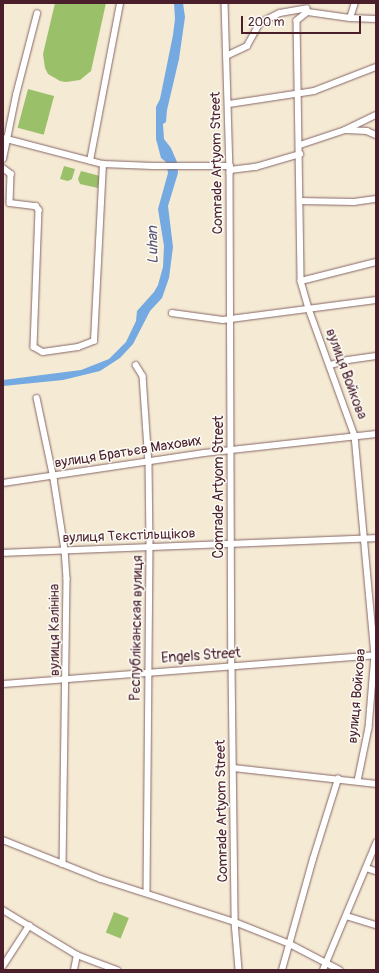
<!DOCTYPE html>
<meta charset="utf-8">
<style>
body{margin:0}
#map{position:relative;width:379px;height:973px;overflow:hidden;background:#f5ead4;font-family:Pangolin,sans-serif}
div>[style]{position:absolute}
[style*='--x']{left:calc(var(--x)*1px);top:calc(var(--y)*1px);width:calc(var(--w)*1px);rotate:calc(var(--a)*1deg)}
.green>*{inset:0;background:#9bc06a;transform-origin:0 0}
.water>*{inset:0;background:#74a9e1}
.roads{filter:drop-shadow(0 0 1px #866666) drop-shadow(0 0 1px #866666)}
.minor>*{height:5.5px;margin:-2.75px;padding:0 2.75px;transform-origin:2.75px;border-radius:2.75px;background:#fff}
span{translate:-50% -50%;white-space:nowrap;text-align:center;line-height:1.15;-webkit-text-stroke:3px #fdfcf7;paint-order:stroke}
.street-label{font-size:14px;color:#4a1f2b}
.water-label{font-size:15px;color:#5b5674;font-style:italic}
.frame{position:absolute;inset:0;border:4px solid #4a1f2b;pointer-events:none}
.scale{position:absolute;left:241px;top:16px;width:120px;height:18px;box-sizing:border-box;border:2px solid #4a1f2b;border-top:0;padding-left:5px;font-size:12px;line-height:14px;white-space:nowrap;color:#4a1f2b;-webkit-text-stroke:3px #fdfcf7;paint-order:stroke}
</style>
<div id="map">
<div class="green">
<i style="clip-path:polygon(55px 3px,106px 3px,91px 71px,80px 80px,66px 82px,60px 81px,48px 74px,45px 68px,43px 54px)"></i>
<i style="left:28px;top:89px;width:27px;height:40px;rotate:15deg"></i>
<i style="clip-path:polygon(64px 166px,75px 169px,72px 179px,68px 181px,60px 179px)"></i>
<i style="clip-path:polygon(81px 171px,100px 176px,98px 188px,80px 184px,78px 179px)"></i>
<i style="left:114px;top:912px;width:16px;height:22px;rotate:22deg"></i>
</div>
<div class="water">
<i style="clip-path:polygon(174px 3px,183px 3px,185px 17px,179px 59px,167px 110px,166px 122px,163px 124px,164px 139px,171px 148px,177px 162px,178px 173px,168px 206px,173px 247px,169px 278px,162px 298px,150px 311px,133px 344px,120px 358px,100px 371px,63px 380px,3px 386px,3px 380px,81px 370px,109px 359px,126px 342px,136px 321px,137px 311px,154px 292px,158px 285px,163px 267px,164px 246px,158px 209px,168px 173px,166px 162px,161px 158px,156px 139px,156px 107px,160px 99px,173px 35px,175px 19px)"></i>
</div>
<div class="roads">
<div class="minor">
<i style="--x:225;--y:3;--w:170;--a:88.3"></i>
<i style="--x:230;--y:173;--w:493;--a:89.8"></i>
<i style="--x:232;--y:666;--w:256;--a:89.3"></i>
<i style="--x:235;--y:922;--w:48;--a:85.2"></i>
<i style="--x:308;--y:12;--w:14;--a:141"></i>
<i style="--x:297;--y:21;--w:260;--a:89.1"></i>
<i style="--x:301;--y:281;--w:29;--a:74"></i>
<i style="--x:309;--y:309;--w:135;--a:70.1"></i>
<i style="--x:355;--y:436;--w:220;--a:84.8"></i>
<i style="--x:375;--y:655;--w:73;--a:94.7"></i>
<i style="--x:369;--y:728;--w:54;--a:101.7"></i>
<i style="--x:308;--y:12;--w:42;--a:8.1"></i>
<i style="--x:350;--y:18;--w:26;--a:2"></i>
<i style="--x:350;--y:18;--w:16;--a:-72"></i>
<i style="--x:226;--y:56;--w:23;--a:-25"></i>
<i style="--x:247;--y:46;--w:26;--a:-61"></i>
<i style="--x:260;--y:23;--w:22;--a:-27"></i>
<i style="--x:280;--y:13;--w:27;--a:-10"></i>
<i style="--x:229;--y:104;--w:86;--a:-8.7"></i>
<i style="--x:314;--y:91;--w:66;--a:-21.2"></i>
<i style="--x:347;--y:130;--w:20;--a:3"></i>
<i style="--x:367;--y:131;--w:10;--a:24"></i>
<i style="--x:3;--y:138;--w:103;--a:14.6"></i>
<i style="--x:103;--y:164;--w:50;--a:2.3"></i>
<i style="--x:153;--y:166;--w:77;--a:0"></i>
<i style="--x:300;--y:145;--w:47;--a:-18.4"></i>
<i style="--x:345;--y:130;--w:34;--a:-26"></i>
<i style="--x:3;--y:159;--w:65;--a:-78.5"></i>
<i style="--x:16;--y:95;--w:84;--a:-75.5"></i>
<i style="--x:90;--y:161;--w:161;--a:-79.2"></i>
<i style="--x:3;--y:168;--w:10;--a:37"></i>
<i style="--x:11;--y:174;--w:29;--a:92"></i>
<i style="--x:10;--y:203;--w:26;--a:7"></i>
<i style="--x:36;--y:206;--w:5;--a:53"></i>
<i style="--x:39;--y:210;--w:137;--a:92.1"></i>
<i style="--x:34;--y:347;--w:10;--a:29"></i>
<i style="--x:43;--y:352;--w:35;--a:-8"></i>
<i style="--x:78;--y:347;--w:17;--a:-21"></i>
<i style="--x:94;--y:341;--w:177;--a:-87.1"></i>
<i style="--x:230;--y:170;--w:26;--a:-7"></i>
<i style="--x:256;--y:167;--w:46;--a:-16.5"></i>
<i style="--x:300;--y:201;--w:54;--a:1.1"></i>
<i style="--x:354;--y:202;--w:22;--a:-8"></i>
<i style="--x:301;--y:281;--w:77;--a:-14.2"></i>
<i style="--x:172;--y:313;--w:51;--a:7.8"></i>
<i style="--x:223;--y:320;--w:154;--a:-7.4"></i>
<i style="--x:136;--y:365;--w:13;--a:58"></i>
<i style="--x:143;--y:376;--w:87;--a:86.1"></i>
<i style="--x:149;--y:463;--w:84;--a:89.3"></i>
<i style="--x:150;--y:547;--w:345;--a:90.5"></i>
<i style="--x:331;--y:365;--w:18;--a:-16"></i>
<i style="--x:348;--y:360;--w:28;--a:-8"></i>
<i style="--x:37;--y:398;--w:83;--a:78.1"></i>
<i style="--x:54;--y:479;--w:72;--a:81.2"></i>
<i style="--x:65;--y:550;--w:29;--a:86"></i>
<i style="--x:67;--y:579;--w:285;--a:90.8"></i>
<i style="--x:3;--y:483;--w:203;--a:-8.5"></i>
<i style="--x:204;--y:453;--w:173;--a:-6.3"></i>
<i style="--x:3;--y:553;--w:373;--a:-2.3"></i>
<i style="--x:3;--y:684;--w:374;--a:-4.4"></i>
<i style="--x:234;--y:768;--w:143;--a:6.4"></i>
<i style="--x:3;--y:840;--w:105;--a:21.7"></i>
<i style="--x:101;--y:879;--w:141;--a:17.8"></i>
<i style="--x:235;--y:922;--w:59;--a:21.8"></i>
<i style="--x:290;--y:944;--w:56;--a:27.5"></i>
<i style="--x:366;--y:868;--w:10;--a:17"></i>
<i style="--x:3;--y:910;--w:87;--a:31.3"></i>
<i style="--x:77;--y:955;--w:43;--a:20.6"></i>
<i style="--x:346;--y:916;--w:31;--a:17"></i>
<i style="--x:3;--y:966;--w:48;--a:-57"></i>
<i style="--x:74;--y:970;--w:15;--a:-79"></i>
<i style="--x:282;--y:970;--w:115;--a:-74.4"></i>
<i style="--x:313;--y:859;--w:84;--a:-72.6"></i>
<i style="--x:323;--y:970;--w:138;--a:-67.3"></i>
</div>
</div>
<div class="street-label">
<span style="left:217px;top:163px;rotate:-91deg">Comrade Artyom Street</span>
<span style="left:346px;top:374px;rotate:70deg">вулиця Войкова</span>
<span style="left:128px;top:452px;rotate:-9deg">вулиця Братьєв Махових</span>
<span style="left:219px;top:487px;rotate:-90deg">Comrade Artyom Street</span>
<span style="left:129px;top:536px;rotate:-2deg">вулиця Тєкстільщіков</span>
<span style="left:137px;top:628px;rotate:-89deg">Рєспубліканская вулиця</span>
<span style="left:55px;top:630px;rotate:-90deg">вулиця Калініна</span>
<span style="left:201px;top:656px;rotate:-4deg">Engels Street</span>
<span style="left:357px;top:696px;rotate:-85deg">вулиця Войкова</span>
<span style="left:222px;top:811px;rotate:-91deg">Comrade Artyom Street</span>
</div>
<div class="water-label">
<span style="left:153px;top:245px;rotate:-91deg">Luhan</span>
</div>
<div class="frame"></div>
<div class="scale">200 m</div>
</div>
